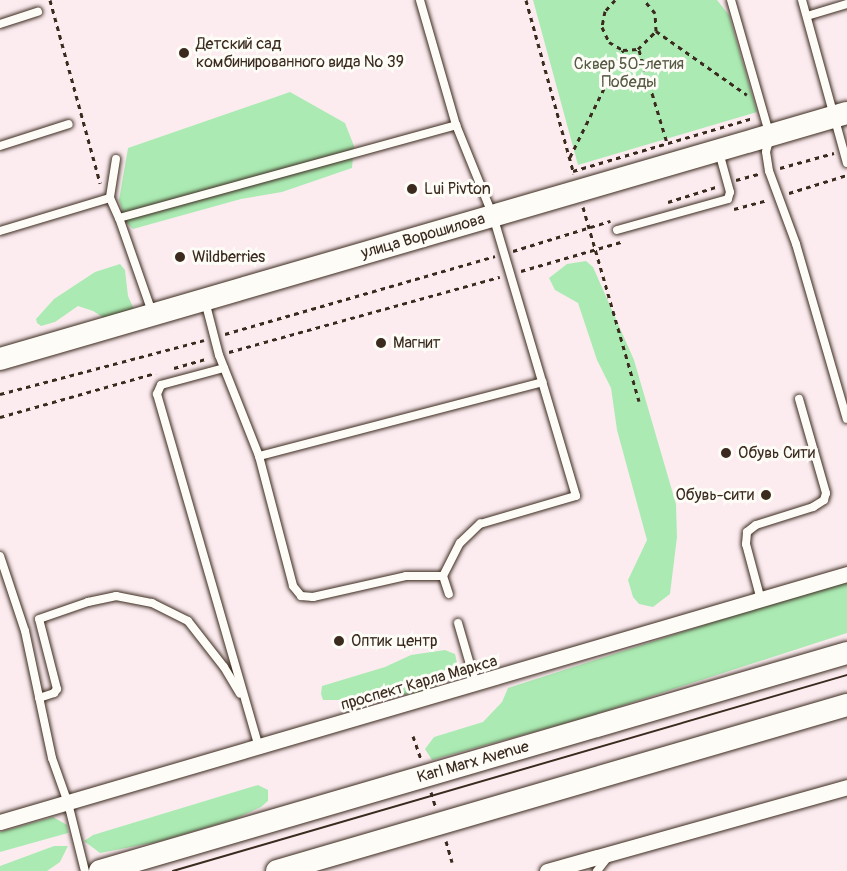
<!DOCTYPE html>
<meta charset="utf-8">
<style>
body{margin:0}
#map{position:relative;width:847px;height:871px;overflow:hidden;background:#fcecf0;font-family:Pangolin,sans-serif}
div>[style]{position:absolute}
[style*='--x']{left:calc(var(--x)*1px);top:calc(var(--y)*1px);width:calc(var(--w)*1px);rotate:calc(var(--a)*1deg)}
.green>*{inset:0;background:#abebb3}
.path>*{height:3px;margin-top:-1.5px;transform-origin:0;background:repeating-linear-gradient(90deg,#3b2a1e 0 4.5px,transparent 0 9px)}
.roads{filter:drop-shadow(0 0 2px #3b2a1e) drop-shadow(0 0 2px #3b2a1e)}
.service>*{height:8px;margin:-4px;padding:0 4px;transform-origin:4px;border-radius:4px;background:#fdfcf7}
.minor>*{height:15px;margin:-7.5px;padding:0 7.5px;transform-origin:7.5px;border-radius:7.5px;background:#fdfcf7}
.secondary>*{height:22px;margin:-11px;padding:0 11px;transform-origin:11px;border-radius:11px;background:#fdfcf7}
.tram>*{height:1.5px;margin:-0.75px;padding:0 0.75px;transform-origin:0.75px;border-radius:0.75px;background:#3b2a1e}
.dots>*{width:16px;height:16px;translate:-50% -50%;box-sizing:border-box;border:3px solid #fdfcf7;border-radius:50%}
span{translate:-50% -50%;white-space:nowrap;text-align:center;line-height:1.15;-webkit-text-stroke:6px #fdfcf7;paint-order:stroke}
.poi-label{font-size:16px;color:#3b2a1e}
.left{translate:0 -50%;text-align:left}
.right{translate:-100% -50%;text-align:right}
.park-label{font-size:16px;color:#575a43}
.street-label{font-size:16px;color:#3b2a1e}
</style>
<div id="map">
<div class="green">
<i style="clip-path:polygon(533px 0,717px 0,729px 15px,757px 112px,578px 165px)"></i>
<i style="clip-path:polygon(290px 92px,345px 123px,354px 146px,352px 168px,282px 192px,241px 199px,133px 229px,126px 222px,119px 200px,128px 148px)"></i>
<i style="clip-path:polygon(586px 261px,593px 267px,634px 360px,676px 504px,677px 537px,670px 594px,653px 607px,639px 604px,633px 597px,628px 580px,647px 540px,617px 430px,611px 388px,597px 360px,578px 303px,555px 290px,549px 278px,567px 264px)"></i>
<i style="clip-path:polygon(120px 264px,125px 270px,128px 296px,137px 316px,107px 324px,101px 316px,93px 311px,78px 306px,55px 322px,41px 326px,37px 323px,36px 319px,54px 299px,95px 272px)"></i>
<i style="clip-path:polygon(847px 579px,847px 633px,587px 717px,432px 760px,425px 749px,434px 737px,483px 722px,502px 702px,508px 688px)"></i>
<i style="clip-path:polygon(445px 650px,455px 654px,457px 663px,452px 673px,439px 685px,419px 692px,379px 700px,323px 700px,321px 694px,322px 686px,385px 667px,411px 655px)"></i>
<i style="clip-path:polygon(258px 785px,268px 790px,268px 801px,261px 807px,235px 819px,157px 842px,100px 853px,84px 841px,93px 835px)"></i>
<i style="clip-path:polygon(53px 817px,67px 825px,68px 833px,0 852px,0 832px)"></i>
<i style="clip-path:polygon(54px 846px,68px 846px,60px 862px,47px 871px,0 871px,0 866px)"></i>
</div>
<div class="path">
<i style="--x:50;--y:0;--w:190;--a:74.7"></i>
<i style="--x:526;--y:0;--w:180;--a:74.6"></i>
<i style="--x:615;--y:0;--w:15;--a:132"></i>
<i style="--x:605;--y:11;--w:16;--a:101"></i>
<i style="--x:602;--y:27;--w:17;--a:65"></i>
<i style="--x:609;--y:42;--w:16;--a:30"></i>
<i style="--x:623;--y:50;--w:15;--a:-4"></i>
<i style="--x:638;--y:49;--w:25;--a:-45"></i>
<i style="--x:656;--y:31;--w:18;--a:-93"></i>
<i style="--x:655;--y:13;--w:17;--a:-130"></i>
<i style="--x:656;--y:31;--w:111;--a:35.1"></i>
<i style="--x:639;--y:50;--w:97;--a:73.2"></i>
<i style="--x:570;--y:157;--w:119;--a:-63.6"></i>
<i style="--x:780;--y:168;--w:56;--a:-15.5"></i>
<i style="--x:573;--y:171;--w:188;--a:-16.4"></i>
<i style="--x:736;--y:180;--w:24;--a:-15"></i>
<i style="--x:789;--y:193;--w:61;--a:-17.2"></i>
<i style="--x:668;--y:202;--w:53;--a:-17.4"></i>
<i style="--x:583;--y:207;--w:202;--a:73.9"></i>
<i style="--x:734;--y:209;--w:35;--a:-15"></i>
<i style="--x:513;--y:251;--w:102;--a:-17.2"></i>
<i style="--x:521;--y:271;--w:104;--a:-16.2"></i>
<i style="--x:225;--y:334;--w:281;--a:-16.1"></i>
<i style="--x:229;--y:352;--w:281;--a:-15.5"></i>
<i style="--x:174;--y:368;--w:35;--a:-16"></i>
<i style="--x:0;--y:394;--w:211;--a:-14.8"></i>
<i style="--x:0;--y:417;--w:162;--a:-15.8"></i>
<i style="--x:413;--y:736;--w:24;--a:71"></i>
<i style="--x:431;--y:792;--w:14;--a:73"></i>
<i style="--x:446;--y:841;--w:22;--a:74"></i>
</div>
<div class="roads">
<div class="service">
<i style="--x:731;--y:0;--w:141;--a:74"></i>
<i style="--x:770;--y:136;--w:16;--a:104"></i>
<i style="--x:766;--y:152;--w:19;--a:81"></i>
<i style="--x:769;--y:171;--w:78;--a:69.7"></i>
<i style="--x:796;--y:244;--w:182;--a:73.8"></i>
<i style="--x:802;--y:0;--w:169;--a:74.6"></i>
<i style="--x:807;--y:16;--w:42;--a:-16.7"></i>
<i style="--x:0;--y:24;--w:40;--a:-18"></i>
<i style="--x:0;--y:146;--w:72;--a:-17.7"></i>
<i style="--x:116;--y:159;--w:39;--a:99"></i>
<i style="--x:110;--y:198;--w:22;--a:66"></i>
<i style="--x:617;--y:230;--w:115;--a:-15.6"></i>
<i style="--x:728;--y:199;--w:7;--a:-74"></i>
<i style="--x:730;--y:192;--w:41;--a:-105.4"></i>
<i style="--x:0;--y:231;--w:115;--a:-16.7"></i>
<i style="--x:205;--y:301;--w:56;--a:75.5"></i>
<i style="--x:219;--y:355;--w:109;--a:68.4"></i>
<i style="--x:259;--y:456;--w:134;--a:75.3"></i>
<i style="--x:293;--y:586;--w:13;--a:51"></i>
<i style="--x:301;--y:596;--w:12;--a:5"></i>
<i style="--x:313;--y:597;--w:95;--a:-12.7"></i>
<i style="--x:406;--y:576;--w:37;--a:0"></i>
<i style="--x:443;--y:576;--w:37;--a:-63"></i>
<i style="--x:460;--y:543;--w:28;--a:-44"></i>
<i style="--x:480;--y:524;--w:100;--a:-16.3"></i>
<i style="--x:576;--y:496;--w:292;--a:-106.5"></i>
<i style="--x:493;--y:216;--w:98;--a:-112.1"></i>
<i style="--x:456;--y:125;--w:130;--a:-106.1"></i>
<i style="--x:152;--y:312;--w:100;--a:-109.3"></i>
<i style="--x:119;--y:218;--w:350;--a:-15.4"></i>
<i style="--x:224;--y:368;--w:65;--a:164.9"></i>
<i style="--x:161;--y:385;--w:10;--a:114"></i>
<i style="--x:157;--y:394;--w:368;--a:73.9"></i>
<i style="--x:259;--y:456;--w:293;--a:-14.6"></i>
<i style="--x:0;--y:556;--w:79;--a:71.6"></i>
<i style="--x:25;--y:631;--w:130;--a:78"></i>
<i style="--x:52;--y:758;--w:48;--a:70.4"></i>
<i style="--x:68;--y:803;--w:70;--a:76"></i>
<i style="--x:443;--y:576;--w:19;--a:72"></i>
<i style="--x:761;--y:600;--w:58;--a:-105"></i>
<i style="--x:746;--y:544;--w:12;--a:-85"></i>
<i style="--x:747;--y:532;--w:11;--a:-38"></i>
<i style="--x:756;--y:525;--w:60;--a:-17.5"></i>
<i style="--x:813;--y:507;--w:13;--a:-32"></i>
<i style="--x:824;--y:500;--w:7;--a:-74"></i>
<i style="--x:826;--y:493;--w:98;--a:-106"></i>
<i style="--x:458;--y:623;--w:65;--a:73.8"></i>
<i style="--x:39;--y:698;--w:16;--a:-18"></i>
<i style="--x:54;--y:693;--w:5;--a:-53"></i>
<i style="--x:57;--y:689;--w:72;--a:-104.4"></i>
<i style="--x:39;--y:619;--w:52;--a:-19.1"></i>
<i style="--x:88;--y:602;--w:29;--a:-12"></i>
<i style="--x:116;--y:596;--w:37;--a:11"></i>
<i style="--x:152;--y:603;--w:40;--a:26.6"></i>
<i style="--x:188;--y:621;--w:58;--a:52"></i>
<i style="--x:224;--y:667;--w:31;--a:59"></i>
<i style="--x:597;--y:871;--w:16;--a:-52"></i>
</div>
<div class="minor">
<i style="--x:0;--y:822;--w:883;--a:-16.32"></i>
<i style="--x:547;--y:871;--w:312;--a:-15.6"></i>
</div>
<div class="secondary">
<i style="--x:0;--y:359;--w:882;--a:-16.2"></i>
<i style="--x:100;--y:871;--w:778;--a:-16.27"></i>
<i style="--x:277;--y:871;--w:594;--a:-16.24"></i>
</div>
</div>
<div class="tram">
<i style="--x:173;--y:871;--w:702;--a:-16.21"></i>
</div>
<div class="dots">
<i style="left:184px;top:53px;background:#3b2a1e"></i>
<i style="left:412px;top:189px;background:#3b2a1e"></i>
<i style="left:180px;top:257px;background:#3b2a1e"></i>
<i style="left:381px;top:343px;background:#3b2a1e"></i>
<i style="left:726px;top:453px;background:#3b2a1e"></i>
<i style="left:766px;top:495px;background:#3b2a1e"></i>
<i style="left:339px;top:641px;background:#3b2a1e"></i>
</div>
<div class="poi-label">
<span class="left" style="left:196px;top:53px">Детский сад<br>комбинированного вида № 39</span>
<span class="left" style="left:424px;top:189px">Lui Pivton</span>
<span class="left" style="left:192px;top:257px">Wildberries</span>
<span class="left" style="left:393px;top:343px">Магнит</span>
<span class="left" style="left:738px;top:453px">Обувь Сити</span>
<span class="right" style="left:754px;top:495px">Обувь-сити</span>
<span class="left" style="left:351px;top:641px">Оптик центр</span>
</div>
<div class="park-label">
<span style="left:629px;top:73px">Сквер 50-летия<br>Победы</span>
</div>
<div class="street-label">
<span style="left:423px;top:236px;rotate:-16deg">улица Ворошилова</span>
<span style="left:419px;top:683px;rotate:-16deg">проспект Карла Маркса</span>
<span style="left:473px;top:762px;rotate:-16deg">Karl Marx Avenue</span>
</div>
</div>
